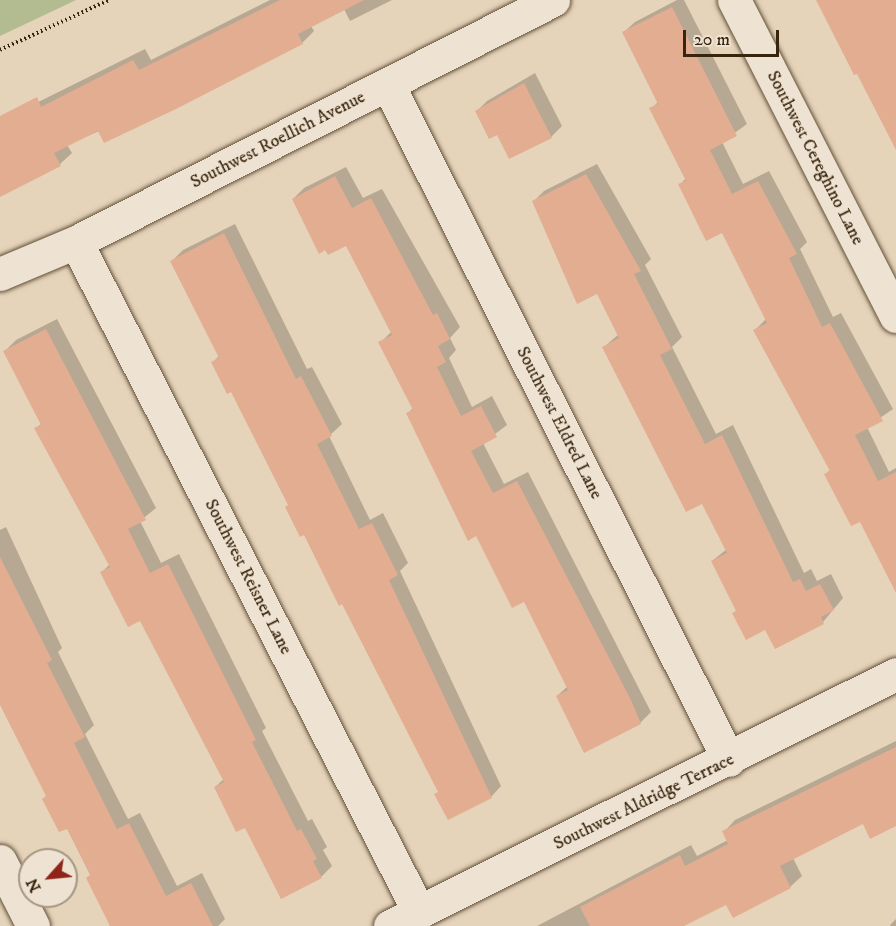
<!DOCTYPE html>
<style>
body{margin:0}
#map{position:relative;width:896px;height:926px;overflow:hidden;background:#e5d3ba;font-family:"IM FELL DW Pica",serif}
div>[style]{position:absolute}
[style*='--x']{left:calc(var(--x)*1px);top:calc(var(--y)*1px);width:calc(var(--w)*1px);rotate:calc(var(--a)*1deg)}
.green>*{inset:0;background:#b3bc91}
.shadow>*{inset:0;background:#0003}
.building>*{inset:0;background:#e3ad91}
.path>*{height:4px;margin-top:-2px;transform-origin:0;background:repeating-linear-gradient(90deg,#37250d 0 1.5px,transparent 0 4.5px)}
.roads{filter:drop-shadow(0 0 2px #625038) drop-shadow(0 0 2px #625038)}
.minor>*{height:33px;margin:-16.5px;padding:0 16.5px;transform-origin:16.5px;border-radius:16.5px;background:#eee2d2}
span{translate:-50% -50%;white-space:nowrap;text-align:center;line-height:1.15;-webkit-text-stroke:5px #eee2d2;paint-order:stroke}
.street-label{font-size:18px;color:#37250d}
.north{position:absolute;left:18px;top:848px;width:60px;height:60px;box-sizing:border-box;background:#eee2d2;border:2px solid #a59683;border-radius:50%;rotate:243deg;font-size:16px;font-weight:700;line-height:24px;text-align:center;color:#37250d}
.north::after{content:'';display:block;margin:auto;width:21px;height:27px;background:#8f2418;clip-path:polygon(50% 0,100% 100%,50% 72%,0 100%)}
.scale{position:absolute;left:683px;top:30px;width:96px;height:27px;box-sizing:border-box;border:3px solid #37250d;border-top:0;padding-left:8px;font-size:18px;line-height:21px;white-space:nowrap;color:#37250d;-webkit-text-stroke:4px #eee2d2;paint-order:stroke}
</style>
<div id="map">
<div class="green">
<i style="clip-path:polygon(0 0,76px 0,0 36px)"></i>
</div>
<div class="shadow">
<i style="clip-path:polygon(270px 0,392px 0,350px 21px,344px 9px,311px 26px,314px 31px,302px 43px,67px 145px,72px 153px,60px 164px,0 195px,0 121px,145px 49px,151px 60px)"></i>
<i style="clip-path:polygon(677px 0,684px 0,747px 124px,722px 142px,743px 184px,769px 171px,807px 242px,800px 249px,833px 317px,841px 313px,893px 409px,867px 427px,889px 472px,896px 468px,896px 590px,860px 520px,826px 474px,831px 469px,755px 330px,766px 319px,723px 231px,680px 185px,686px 178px,651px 109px,659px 101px,624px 32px,635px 22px)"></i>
<i style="clip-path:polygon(535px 73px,562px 126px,551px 137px,498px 133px,477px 111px,487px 101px)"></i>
<i style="clip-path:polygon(597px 164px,651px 259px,645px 265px,682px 337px,672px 347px,716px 434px,733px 425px,804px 573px,811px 569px,817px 581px,831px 574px,843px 598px,823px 622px,776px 647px,766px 628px,737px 610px,712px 561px,727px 549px,703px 502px,604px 347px,619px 334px,597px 292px,533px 202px,544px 191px)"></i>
<i style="clip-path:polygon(346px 167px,363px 198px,382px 189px,460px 327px,450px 338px,456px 350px,449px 358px,472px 407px,492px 396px,507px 425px,483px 443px,504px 484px,528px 472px,651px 712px,640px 723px,557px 696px,568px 686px,524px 600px,477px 534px,407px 414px,413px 408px,380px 343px,392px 331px,347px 244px,293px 199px,304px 188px)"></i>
<i style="clip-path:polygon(235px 224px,307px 369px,312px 367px,342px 424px,329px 436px,370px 520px,383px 513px,408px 563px,400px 571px,501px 786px,491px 797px,439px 791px,232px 390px,213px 362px,219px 356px,172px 261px,183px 250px)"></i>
<i style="clip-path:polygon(57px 319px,156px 508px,140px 521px,161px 563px,179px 554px,266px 728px,262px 731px,308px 821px,312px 819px,327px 847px,323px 850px,332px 866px,321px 877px,245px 826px,215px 787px,224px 779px,141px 619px,101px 573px,110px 564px,36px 428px,42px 423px,5px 351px,16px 340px)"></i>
<i style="clip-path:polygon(6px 527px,62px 648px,58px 652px,94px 725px,85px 734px,128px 819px,140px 813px,177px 886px,202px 873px,225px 919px,218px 926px,110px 926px,91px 874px,0 701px,0 530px)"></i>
<i style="clip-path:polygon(896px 741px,896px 824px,863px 822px,793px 858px,802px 876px,790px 887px,727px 903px,680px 926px,537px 926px,691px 845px,697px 856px,728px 840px,724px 832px,735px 820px)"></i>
<i style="clip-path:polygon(896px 919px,896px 926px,891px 926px,890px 925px)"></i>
</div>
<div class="building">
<i style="clip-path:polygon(280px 0,364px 0,298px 34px,303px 44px,176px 109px,104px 143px,98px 131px,54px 153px,61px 166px,0 197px,0 116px,37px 97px,41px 107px,133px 60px,139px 70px)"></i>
<i style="clip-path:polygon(816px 0,896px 0,896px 150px,857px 74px,854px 75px)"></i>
<i style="clip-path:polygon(672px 7px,737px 136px,710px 150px,732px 194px,758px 181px,797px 254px,789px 258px,822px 327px,830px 323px,883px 421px,855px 435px,878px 481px,896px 472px,896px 593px,860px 522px,851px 526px,824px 474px,830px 471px,753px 330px,767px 323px,722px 233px,706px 241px,678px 184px,686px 181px,649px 108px,658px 104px,622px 32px)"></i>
<i style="clip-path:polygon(524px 83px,552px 138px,509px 159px,497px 135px,489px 139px,475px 111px)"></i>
<i style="clip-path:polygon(586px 174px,641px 271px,634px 274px,672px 349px,660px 355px,705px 444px,722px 435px,793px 582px,800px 579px,806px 591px,820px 584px,834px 610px,821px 617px,824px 624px,775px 649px,765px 630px,746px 640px,732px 613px,736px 611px,711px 561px,727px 553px,702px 504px,686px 512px,602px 347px,619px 338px,597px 294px,577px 304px,532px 201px)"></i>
<i style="clip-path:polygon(335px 176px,352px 208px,371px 198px,433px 315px,437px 313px,450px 339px,438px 346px,446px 362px,437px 367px,461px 416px,481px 406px,497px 437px,471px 451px,493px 493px,517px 481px,631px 700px,641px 724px,584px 753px,556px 696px,568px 690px,524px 602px,512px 608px,476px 536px,468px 541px,406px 413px,413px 410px,378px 342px,392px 335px,346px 246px,328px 255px,325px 250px,319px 254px,292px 199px)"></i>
<i style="clip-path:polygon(224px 233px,296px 379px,301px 376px,332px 436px,317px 444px,359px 529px,372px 523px,398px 575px,389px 580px,492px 798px,448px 820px,434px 794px,438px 792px,342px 604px,339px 606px,304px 535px,300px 537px,285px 507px,288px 505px,231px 392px,227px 394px,211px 362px,219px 358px,170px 261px)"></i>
<i style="clip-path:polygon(46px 329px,146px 520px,128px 529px,150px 573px,168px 564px,256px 740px,252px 742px,297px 831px,301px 829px,317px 859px,313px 861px,322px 878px,281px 899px,245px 828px,236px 832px,214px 787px,224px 782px,140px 621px,128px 627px,100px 572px,110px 567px,34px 428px,41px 425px,3px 351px)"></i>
<i style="clip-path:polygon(0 557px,52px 660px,47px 663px,85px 737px,74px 743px,117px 829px,129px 823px,166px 896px,191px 883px,213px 926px,110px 926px,86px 878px,90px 875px,67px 829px,59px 832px,42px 799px,46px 796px,0 705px)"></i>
<i style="clip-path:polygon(896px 747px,896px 826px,870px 839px,863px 824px,780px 866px,791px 888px,733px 918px,726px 905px,684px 926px,590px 926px,580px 907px,680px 855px,685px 866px,728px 844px,722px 831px)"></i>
</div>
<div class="path">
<i style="--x:0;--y:50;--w:120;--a:-24.6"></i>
</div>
<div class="roads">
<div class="minor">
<i style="--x:734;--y:0;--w:355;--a:62.9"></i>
<i style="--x:388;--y:85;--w:756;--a:63.2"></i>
<i style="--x:76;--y:242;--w:753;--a:62.89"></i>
<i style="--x:0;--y:274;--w:82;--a:-22.8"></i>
<i style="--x:76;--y:242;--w:535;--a:-26.9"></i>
<i style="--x:0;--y:861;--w:73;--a:63.1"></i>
<i style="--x:390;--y:926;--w:565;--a:-26.47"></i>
</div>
</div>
<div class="street-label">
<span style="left:278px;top:140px;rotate:-27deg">Southwest Roellich Avenue</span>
<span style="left:815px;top:158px;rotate:63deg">Southwest Cereghino Lane</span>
<span style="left:559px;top:423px;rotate:63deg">Southwest Eldred Lane</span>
<span style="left:248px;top:577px;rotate:63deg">Southwest Reisner Lane</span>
<span style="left:644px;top:802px;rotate:-26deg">Southwest Aldridge Terrace</span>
</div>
<div class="north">N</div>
<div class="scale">20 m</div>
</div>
